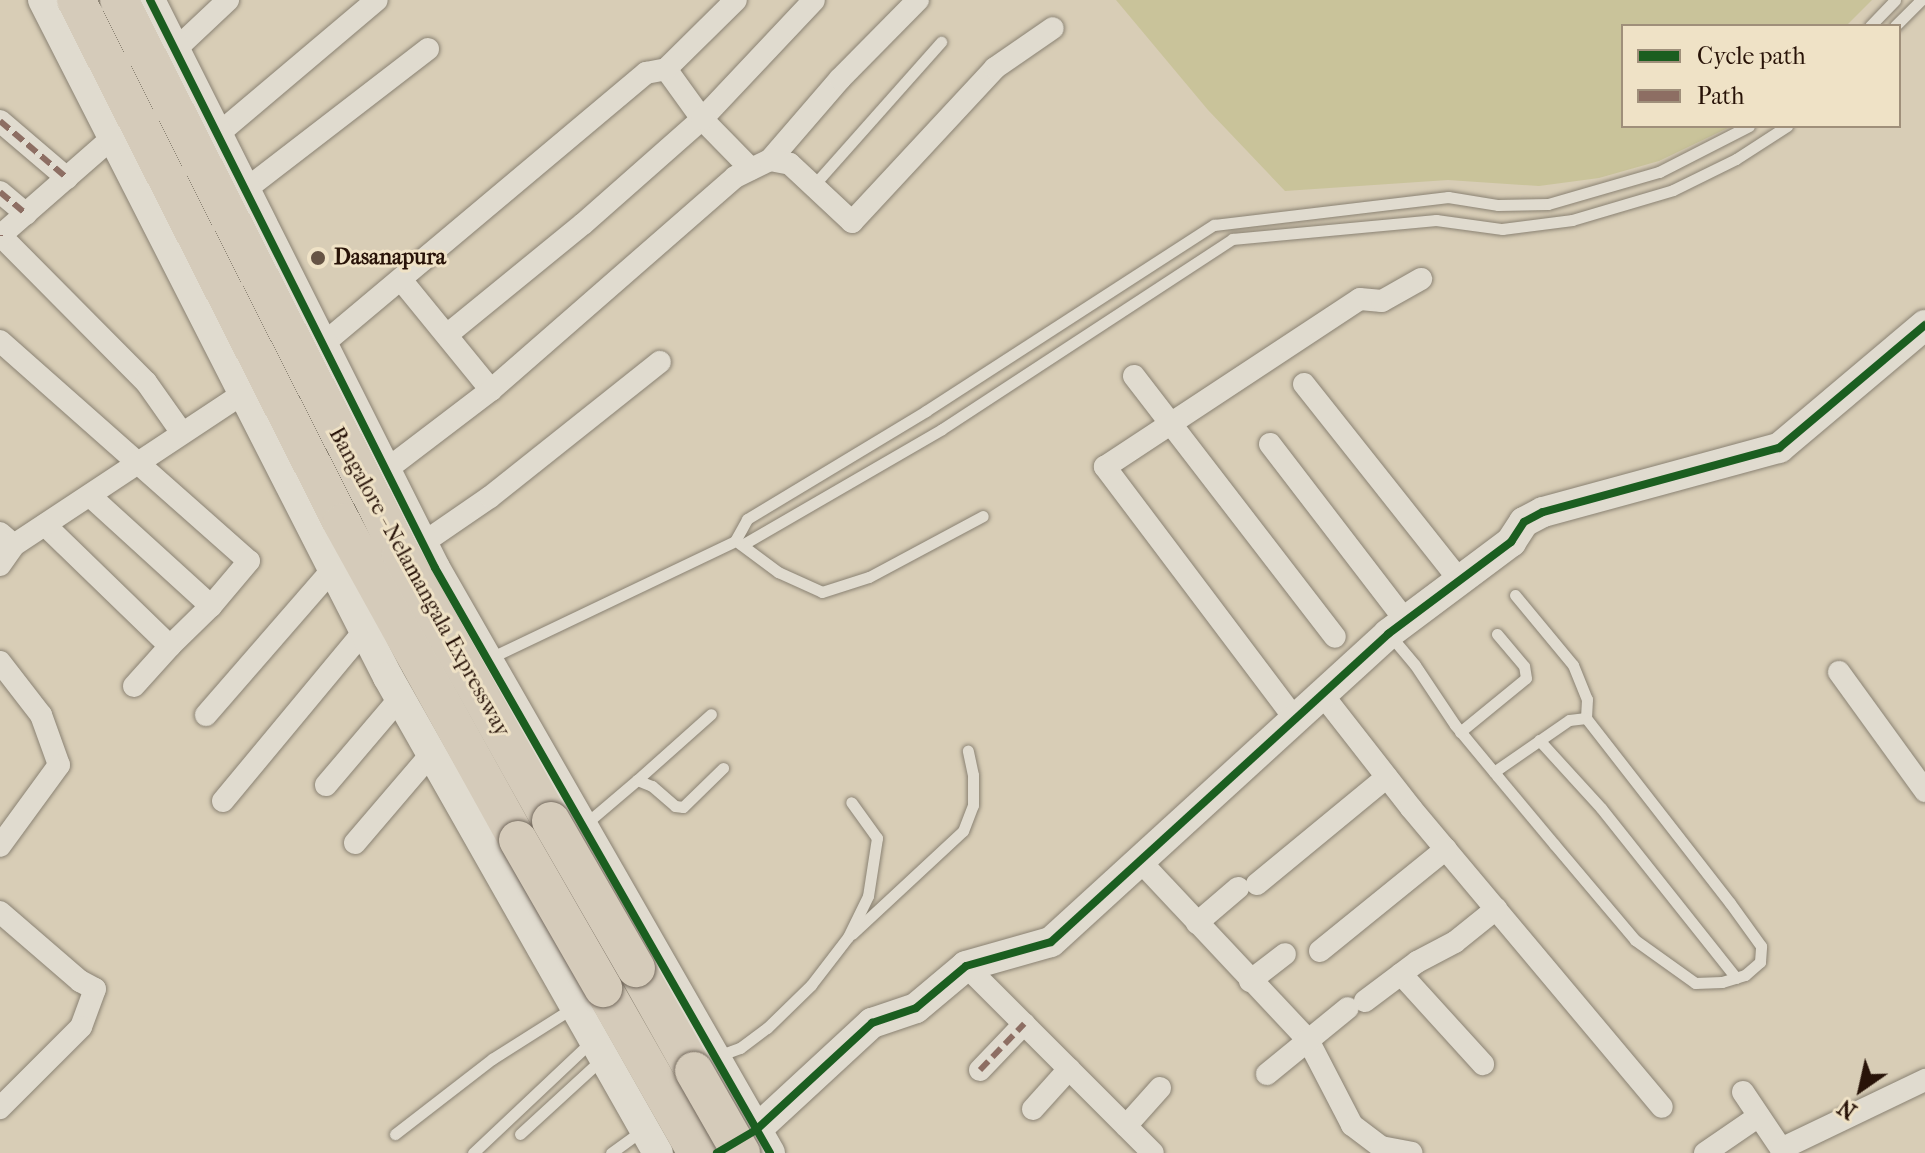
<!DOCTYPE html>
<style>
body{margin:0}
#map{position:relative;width:1925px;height:1153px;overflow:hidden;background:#d8cdb6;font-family:"IM FELL French Canon",serif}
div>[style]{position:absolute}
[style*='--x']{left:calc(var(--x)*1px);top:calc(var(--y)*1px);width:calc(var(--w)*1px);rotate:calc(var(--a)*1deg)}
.green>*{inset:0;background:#c9c39a}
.roads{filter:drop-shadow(0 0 2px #8a8273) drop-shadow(0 0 2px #8a8273)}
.lane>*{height:11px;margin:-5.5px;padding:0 5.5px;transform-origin:5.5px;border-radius:5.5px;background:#e0dbcf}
.street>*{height:22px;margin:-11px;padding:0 11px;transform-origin:11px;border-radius:11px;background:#e0dbcf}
.secondary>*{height:30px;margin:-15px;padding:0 15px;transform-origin:15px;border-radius:15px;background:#e0dbcf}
.highway>*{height:38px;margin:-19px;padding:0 19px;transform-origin:19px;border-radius:19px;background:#d5cbba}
.bridges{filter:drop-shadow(0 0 2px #72685c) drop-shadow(0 0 2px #72685c)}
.highway-bridge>*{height:38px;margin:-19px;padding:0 19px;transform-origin:19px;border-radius:19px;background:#d5cbba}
.quiet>*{height:6px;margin-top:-3px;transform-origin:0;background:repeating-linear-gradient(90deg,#8d6e63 0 12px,transparent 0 18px)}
.cycleway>*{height:8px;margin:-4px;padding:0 4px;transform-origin:4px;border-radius:4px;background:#1b5e20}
.dots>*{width:22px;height:22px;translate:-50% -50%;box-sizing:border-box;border:4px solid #efe2c6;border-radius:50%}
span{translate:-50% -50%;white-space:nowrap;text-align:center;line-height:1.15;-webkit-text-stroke:6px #efe2c6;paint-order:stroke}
.poi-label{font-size:22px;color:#281308;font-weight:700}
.left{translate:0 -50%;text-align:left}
.street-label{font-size:22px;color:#281308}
.legend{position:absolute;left:1621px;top:24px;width:280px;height:104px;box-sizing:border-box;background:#efe2c6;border:2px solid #9f8f7a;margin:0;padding:10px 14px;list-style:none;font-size:24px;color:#281308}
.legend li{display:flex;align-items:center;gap:16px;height:40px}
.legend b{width:40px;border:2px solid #9f8f7a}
.north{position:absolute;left:1821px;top:1049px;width:80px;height:80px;-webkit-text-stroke:6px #efe2c6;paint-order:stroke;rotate:214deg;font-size:22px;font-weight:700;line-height:32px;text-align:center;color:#281308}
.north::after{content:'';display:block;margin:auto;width:28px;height:36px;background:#281308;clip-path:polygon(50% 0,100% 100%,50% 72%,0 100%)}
</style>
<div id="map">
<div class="green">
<i style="clip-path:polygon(1116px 0,1872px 0,1846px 26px,1623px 26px,1623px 126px,1732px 126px,1659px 161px,1599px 178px,1539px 186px,1448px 180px,1285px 191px,1208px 110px)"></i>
</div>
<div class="roads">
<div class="lane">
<i style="--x:1870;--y:26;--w:36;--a:-46"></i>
<i style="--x:1895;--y:26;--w:37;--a:-45"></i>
<i style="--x:813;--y:186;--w:193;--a:-48.4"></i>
<i style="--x:739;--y:543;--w:49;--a:36.6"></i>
<i style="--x:778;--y:572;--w:48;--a:24.4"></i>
<i style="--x:822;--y:592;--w:49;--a:-17.7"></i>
<i style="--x:869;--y:577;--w:129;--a:-28.2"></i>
<i style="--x:742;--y:545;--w:231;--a:-30.1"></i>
<i style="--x:942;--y:429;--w:347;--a:-33.2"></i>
<i style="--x:1232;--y:239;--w:205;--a:-5.3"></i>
<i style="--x:1436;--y:220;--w:67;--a:7.8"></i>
<i style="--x:1502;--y:229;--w:71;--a:-7.3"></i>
<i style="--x:1572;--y:220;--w:105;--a:-16.5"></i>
<i style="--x:1673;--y:190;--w:70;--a:-26.2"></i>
<i style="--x:1736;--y:159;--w:61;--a:-32.9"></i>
<i style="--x:1515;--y:595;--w:91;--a:50.4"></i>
<i style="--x:1573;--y:665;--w:37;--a:68"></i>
<i style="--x:1587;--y:699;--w:19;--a:93"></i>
<i style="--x:1389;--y:634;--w:40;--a:50"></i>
<i style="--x:1415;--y:665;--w:72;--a:56.3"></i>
<i style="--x:1455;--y:725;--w:61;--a:50.3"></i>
<i style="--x:1494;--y:772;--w:6;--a:51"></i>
<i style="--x:1498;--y:777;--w:87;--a:50.1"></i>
<i style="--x:1554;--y:844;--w:126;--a:49.8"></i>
<i style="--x:1635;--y:940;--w:74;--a:35.6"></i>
<i style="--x:1695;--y:983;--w:27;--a:-2"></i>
<i style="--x:1722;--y:982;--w:24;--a:-17"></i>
<i style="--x:1745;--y:975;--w:20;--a:-41"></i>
<i style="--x:1760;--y:962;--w:16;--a:-86"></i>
<i style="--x:1761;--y:946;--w:53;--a:-125.8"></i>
<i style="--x:1730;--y:903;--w:234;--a:-127.9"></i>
<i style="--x:1586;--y:718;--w:17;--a:173"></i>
<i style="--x:1569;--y:720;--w:91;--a:145.3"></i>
<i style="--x:488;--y:659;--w:274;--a:-25.5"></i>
<i style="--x:735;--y:541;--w:25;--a:-61"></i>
<i style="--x:747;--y:519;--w:209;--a:-31.1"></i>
<i style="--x:926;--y:411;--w:343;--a:-32.9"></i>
<i style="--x:1214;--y:225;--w:236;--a:-6.8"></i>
<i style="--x:1448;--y:197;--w:51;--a:9.1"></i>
<i style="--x:1498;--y:205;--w:50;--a:-1.1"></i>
<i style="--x:1548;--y:204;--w:116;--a:-16.1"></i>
<i style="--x:1659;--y:172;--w:101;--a:-27.1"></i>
<i style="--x:1460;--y:732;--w:85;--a:-39.3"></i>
<i style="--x:1526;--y:678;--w:12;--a:-99"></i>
<i style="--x:1524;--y:666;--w:42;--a:-130.2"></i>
<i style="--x:1539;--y:740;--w:92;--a:47.6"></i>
<i style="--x:1601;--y:808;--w:217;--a:51.5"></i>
<i style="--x:637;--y:780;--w:99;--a:-41.7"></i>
<i style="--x:583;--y:826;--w:71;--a:-40.4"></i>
<i style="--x:637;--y:780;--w:16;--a:22"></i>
<i style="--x:652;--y:786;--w:30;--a:41"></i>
<i style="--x:675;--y:806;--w:8;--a:7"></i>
<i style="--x:683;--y:807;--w:56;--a:-44.3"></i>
<i style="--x:852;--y:934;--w:151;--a:-42.9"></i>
<i style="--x:963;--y:831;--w:28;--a:-69"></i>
<i style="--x:973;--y:805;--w:30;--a:-90"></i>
<i style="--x:973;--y:775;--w:25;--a:-102"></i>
<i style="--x:715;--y:1057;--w:27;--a:-20"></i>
<i style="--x:740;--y:1048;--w:34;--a:-37"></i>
<i style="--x:767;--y:1028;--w:62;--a:-44.3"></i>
<i style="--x:811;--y:985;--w:61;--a:-52.4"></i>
<i style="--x:848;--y:937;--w:46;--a:-64"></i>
<i style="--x:868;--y:896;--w:59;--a:-81.2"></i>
<i style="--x:877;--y:838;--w:44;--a:-125.8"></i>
<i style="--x:395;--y:1134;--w:123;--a:-37.7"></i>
<i style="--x:492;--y:1059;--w:97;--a:-32.4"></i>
<i style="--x:520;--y:1134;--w:113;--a:-42.5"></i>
<i style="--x:473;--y:1153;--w:165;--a:-43.3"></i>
<i style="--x:611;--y:1153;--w:41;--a:-36"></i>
</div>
<div class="street">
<i style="--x:175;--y:50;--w:73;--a:-43.3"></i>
<i style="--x:666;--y:69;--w:62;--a:54.2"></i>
<i style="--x:702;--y:119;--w:70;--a:45.6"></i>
<i style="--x:0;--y:121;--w:88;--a:40.4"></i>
<i style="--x:217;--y:135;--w:209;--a:-40.2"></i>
<i style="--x:770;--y:160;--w:107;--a:-49.2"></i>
<i style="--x:840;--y:79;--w:111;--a:-45.4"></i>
<i style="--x:245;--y:190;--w:231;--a:-37.6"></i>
<i style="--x:0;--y:192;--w:34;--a:40"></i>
<i style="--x:0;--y:235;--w:207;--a:45.2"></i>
<i style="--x:146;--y:382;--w:62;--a:54.8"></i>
<i style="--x:0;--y:236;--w:149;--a:-41.2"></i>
<i style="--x:402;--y:281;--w:141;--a:50.8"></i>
<i style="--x:448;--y:334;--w:174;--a:-39.2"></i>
<i style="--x:583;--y:224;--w:159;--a:-41.4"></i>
<i style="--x:702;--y:119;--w:163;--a:-46.7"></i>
<i style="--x:0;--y:341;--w:332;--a:41.5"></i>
<i style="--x:249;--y:561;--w:59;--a:130.2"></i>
<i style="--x:323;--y:344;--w:422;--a:-40"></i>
<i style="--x:646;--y:73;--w:20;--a:-11"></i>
<i style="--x:666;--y:69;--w:98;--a:-44.6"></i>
<i style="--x:1134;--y:376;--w:329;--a:52.4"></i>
<i style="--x:1304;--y:384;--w:251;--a:51.6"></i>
<i style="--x:1270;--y:444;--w:222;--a:52.5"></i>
<i style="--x:386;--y:470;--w:132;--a:-37.3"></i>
<i style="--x:491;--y:390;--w:324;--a:-41.1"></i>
<i style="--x:735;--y:177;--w:39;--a:-26"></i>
<i style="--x:770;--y:160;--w:20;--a:11"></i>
<i style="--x:790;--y:164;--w:85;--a:43.1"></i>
<i style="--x:852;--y:222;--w:210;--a:-47.1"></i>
<i style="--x:995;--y:68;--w:70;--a:-34.6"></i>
<i style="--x:45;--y:525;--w:174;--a:44.1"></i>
<i style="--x:170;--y:646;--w:57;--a:-44.3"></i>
<i style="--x:211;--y:606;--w:164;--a:-137.7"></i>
<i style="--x:0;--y:533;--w:18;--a:41"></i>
<i style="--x:14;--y:545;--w:273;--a:-33.5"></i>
<i style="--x:423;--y:543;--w:81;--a:-34.5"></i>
<i style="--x:490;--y:497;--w:217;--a:-38.5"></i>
<i style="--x:0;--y:565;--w:24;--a:-55"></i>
<i style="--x:0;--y:662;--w:67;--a:52.3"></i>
<i style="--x:41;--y:715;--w:53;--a:70.2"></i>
<i style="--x:59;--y:765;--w:100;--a:126.1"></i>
<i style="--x:1839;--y:672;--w:147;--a:54.1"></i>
<i style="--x:134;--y:686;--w:54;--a:-48"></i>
<i style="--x:1322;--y:694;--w:145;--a:52"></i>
<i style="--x:1411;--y:808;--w:390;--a:50"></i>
<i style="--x:206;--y:715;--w:192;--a:-49"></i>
<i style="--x:1295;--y:719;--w:316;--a:-127"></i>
<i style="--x:1105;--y:467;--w:305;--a:-33.4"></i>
<i style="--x:1360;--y:299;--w:22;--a:5"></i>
<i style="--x:1382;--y:301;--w:45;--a:-29.4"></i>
<i style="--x:326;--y:785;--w:114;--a:-49.6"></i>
<i style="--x:223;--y:801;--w:221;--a:-50.3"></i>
<i style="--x:355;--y:843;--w:117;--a:-49.5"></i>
<i style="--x:1140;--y:861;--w:245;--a:46.8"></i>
<i style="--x:1308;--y:1040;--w:96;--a:62.6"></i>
<i style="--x:1352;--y:1125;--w:36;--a:37"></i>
<i style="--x:1381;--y:1147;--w:31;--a:11"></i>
<i style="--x:1257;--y:884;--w:168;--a:-39.5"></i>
<i style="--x:0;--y:912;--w:106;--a:40.8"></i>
<i style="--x:80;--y:981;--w:17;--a:28"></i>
<i style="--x:95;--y:989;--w:40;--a:110.2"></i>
<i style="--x:81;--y:1027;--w:115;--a:135"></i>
<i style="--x:1197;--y:923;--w:54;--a:-40.5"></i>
<i style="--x:1320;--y:951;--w:162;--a:-39"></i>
<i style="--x:966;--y:966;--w:264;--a:45"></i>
<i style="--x:1401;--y:974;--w:122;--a:47.7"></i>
<i style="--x:1250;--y:981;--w:44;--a:-37.6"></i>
<i style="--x:1365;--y:1001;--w:65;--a:-36.9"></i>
<i style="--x:1417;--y:962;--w:43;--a:-27.8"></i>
<i style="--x:1455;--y:942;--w:53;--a:-38.8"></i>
<i style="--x:980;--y:1070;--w:64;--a:-46.3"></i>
<i style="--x:1267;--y:1074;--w:104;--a:-39.2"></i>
<i style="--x:1743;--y:1092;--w:73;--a:56.1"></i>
<i style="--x:1033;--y:1109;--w:54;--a:-48"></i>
<i style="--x:1126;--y:1126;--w:51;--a:-48.2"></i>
<i style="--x:1781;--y:1149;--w:160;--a:-25.6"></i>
<i style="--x:1705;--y:1153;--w:65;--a:-34.4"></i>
</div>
<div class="secondary">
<i style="--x:43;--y:0;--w:760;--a:63"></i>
<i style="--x:388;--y:677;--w:547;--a:60.44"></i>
<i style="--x:150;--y:0;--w:635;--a:63.35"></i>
<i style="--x:435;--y:568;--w:674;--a:60.2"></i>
<i style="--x:717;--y:1153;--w:45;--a:-30.5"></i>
<i style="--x:756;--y:1130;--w:158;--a:-42.7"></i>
<i style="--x:872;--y:1023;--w:46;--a:-18.8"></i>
<i style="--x:916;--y:1008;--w:65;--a:-40"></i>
<i style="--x:966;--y:966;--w:88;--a:-15.8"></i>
<i style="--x:1051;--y:942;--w:457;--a:-42.4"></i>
<i style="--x:1388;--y:634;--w:154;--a:-36.8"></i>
<i style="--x:1511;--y:542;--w:24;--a:-57"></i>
<i style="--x:1524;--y:522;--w:21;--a:-28"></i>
<i style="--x:1543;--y:512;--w:245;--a:-15.2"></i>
<i style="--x:1779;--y:448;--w:191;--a:-40.1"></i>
</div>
<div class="highway">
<i style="--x:76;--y:0;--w:587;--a:63.04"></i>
<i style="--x:342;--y:523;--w:363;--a:61"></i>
<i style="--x:119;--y:0;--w:622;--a:63.02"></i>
<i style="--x:401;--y:554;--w:306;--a:60.7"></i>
<i style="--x:636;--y:968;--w:118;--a:60.6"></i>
<i style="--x:603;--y:988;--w:190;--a:60.3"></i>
</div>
</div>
<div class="bridges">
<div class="highway-bridge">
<i style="--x:551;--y:821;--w:170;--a:60"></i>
<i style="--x:518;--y:840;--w:171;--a:60.1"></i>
<i style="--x:694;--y:1071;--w:95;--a:60.2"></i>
</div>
</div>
<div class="quiet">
<i style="--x:0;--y:121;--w:88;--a:40.4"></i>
<i style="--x:0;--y:192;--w:34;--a:40"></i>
<i style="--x:0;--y:235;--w:1;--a:90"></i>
<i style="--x:980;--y:1070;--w:64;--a:-46.3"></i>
</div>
<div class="cycleway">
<i style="--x:150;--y:0;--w:635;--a:63.35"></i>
<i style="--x:435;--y:568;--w:674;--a:60.2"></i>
<i style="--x:717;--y:1153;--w:45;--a:-30.5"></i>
<i style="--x:756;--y:1130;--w:158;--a:-42.7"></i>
<i style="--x:872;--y:1023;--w:46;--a:-18.8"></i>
<i style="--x:916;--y:1008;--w:65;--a:-40"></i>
<i style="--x:966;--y:966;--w:88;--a:-15.8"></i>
<i style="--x:1051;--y:942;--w:457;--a:-42.4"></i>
<i style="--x:1388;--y:634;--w:154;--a:-36.8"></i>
<i style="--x:1511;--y:542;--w:24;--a:-57"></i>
<i style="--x:1524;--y:522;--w:21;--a:-28"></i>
<i style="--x:1543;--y:512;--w:245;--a:-15.2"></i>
<i style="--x:1779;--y:448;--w:191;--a:-40.1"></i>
</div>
<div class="dots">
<i style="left:318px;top:258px;background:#665445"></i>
</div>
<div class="poi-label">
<span class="left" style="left:334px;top:258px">Dasanapura</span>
</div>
<div class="street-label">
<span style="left:419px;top:582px;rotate:61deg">Bangalore - Nelamangala Expressway</span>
</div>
<ul class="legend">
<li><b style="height:10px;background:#1b5e20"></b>Cycle path</li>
<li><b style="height:10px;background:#8d6e63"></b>Path</li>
</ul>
<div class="north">N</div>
</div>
